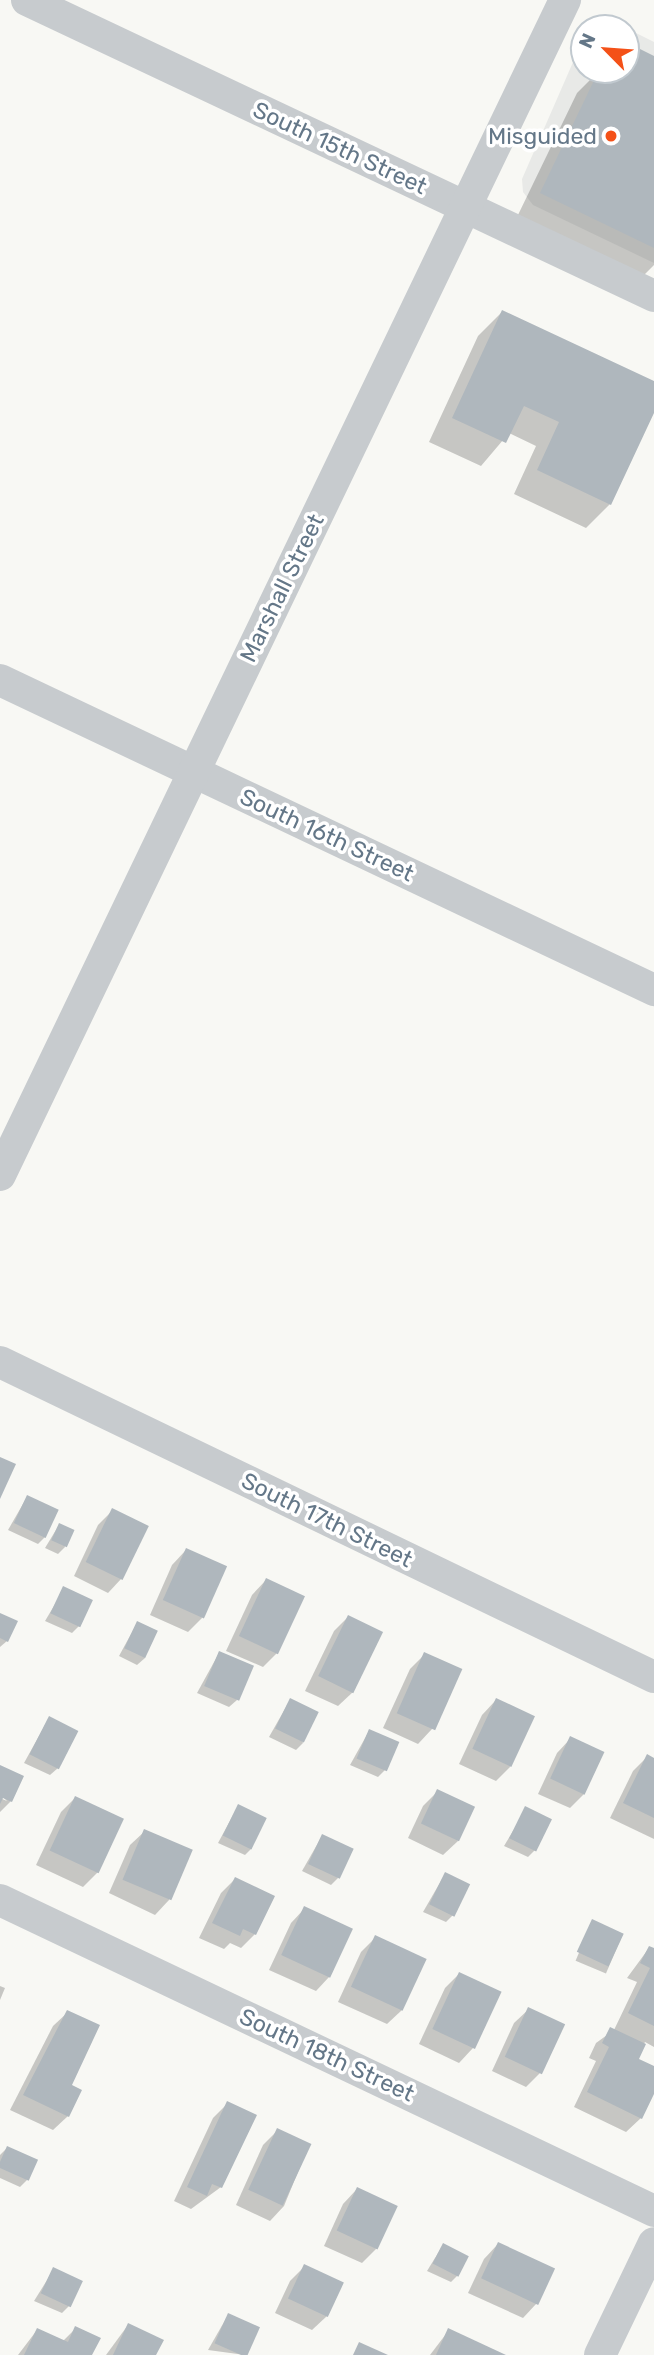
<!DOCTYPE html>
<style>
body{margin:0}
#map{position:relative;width:654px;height:2355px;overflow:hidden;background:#f8f8f4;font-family:Rubik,sans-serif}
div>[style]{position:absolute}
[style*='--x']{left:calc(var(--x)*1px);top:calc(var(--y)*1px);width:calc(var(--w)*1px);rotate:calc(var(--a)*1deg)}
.built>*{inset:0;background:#e8e9e7}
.shadow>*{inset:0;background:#0003;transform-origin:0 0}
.building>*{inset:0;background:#afb7bd;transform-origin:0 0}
.street>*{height:32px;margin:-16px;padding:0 16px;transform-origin:16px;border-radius:16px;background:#c7cbce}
.dots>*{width:19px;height:19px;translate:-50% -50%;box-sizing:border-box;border:4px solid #fff;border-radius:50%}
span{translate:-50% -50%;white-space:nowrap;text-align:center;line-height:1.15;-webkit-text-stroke:7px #fff;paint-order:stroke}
.poi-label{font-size:23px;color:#647788}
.right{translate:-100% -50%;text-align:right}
.street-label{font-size:23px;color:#647788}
.north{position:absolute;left:570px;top:14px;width:70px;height:70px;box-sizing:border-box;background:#fff;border:2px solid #c1c9cf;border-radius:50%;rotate:295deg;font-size:19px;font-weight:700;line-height:28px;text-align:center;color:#647788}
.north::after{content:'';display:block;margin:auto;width:24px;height:32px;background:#f45118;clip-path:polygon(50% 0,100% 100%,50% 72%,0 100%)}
</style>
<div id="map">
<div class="built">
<i style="clip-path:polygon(626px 28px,654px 42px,654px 263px,533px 205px,523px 192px,522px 179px,584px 37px,584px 70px,626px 70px)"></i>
</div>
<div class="shadow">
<i style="clip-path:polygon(639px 50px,654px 58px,654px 265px,642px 277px,517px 217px,577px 93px,600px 70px,614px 76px,626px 70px,626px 63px)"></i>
<i style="clip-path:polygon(502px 312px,654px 382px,654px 409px,610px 504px,586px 528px,514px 494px,536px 446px,509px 433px,481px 466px,429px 442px,478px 336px)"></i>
<i style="clip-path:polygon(27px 1497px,45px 1537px,38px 1544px,8px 1530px)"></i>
<i style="clip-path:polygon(112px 1511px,147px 1527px,122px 1578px,108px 1593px,74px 1576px,98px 1525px)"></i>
<i style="clip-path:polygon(59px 1525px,65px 1547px,58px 1554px,45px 1548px)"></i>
<i style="clip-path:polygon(186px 1550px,202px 1618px,188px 1632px,150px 1615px,172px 1565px)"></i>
<i style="clip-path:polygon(266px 1580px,277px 1653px,263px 1667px,226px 1651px,252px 1595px)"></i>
<i style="clip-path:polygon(64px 1589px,79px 1626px,72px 1633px,45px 1621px)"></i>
<i style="clip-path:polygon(0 1615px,7px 1641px,0 1647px)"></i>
<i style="clip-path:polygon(348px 1617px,353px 1692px,338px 1706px,305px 1691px,334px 1631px)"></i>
<i style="clip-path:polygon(137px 1623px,145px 1658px,137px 1665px,119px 1656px)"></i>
<i style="clip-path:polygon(219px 1653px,237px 1700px,229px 1707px,197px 1693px)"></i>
<i style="clip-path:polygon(425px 1654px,459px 1670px,432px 1729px,418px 1744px,383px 1728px,410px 1669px)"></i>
<i style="clip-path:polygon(290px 1700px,303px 1743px,296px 1750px,269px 1737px)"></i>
<i style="clip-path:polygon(496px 1700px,510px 1767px,496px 1781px,459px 1764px,482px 1715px)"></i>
<i style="clip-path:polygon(49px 1718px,58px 1768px,50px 1775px,24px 1763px)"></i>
<i style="clip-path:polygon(369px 1731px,385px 1770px,378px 1777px,350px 1765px)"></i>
<i style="clip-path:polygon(571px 1738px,584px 1794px,570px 1808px,538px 1794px,557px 1753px)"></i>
<i style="clip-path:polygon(648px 1756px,654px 1759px,654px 1839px,610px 1818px,633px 1771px)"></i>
<i style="clip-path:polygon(0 1767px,11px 1801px,0 1812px,0 1798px,7px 1801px,0 1794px)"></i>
<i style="clip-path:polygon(438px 1791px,458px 1841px,443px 1855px,408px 1838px,423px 1806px)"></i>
<i style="clip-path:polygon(75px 1798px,98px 1872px,83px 1887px,36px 1865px,61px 1812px)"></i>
<i style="clip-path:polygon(238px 1806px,252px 1848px,245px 1855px,218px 1843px)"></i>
<i style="clip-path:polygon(526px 1809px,535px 1850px,528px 1857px,504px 1846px)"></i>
<i style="clip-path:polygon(145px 1831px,191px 1851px,169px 1900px,155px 1915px,109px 1893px,130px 1845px)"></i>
<i style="clip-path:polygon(322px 1836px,338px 1878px,331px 1885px,302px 1871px)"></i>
<i style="clip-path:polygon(445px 1874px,453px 1915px,446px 1922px,423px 1912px)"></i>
<i style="clip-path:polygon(235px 1879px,255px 1934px,241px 1948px,230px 1943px,224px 1949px,199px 1938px,221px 1893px)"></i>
<i style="clip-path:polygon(305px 1908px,351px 1929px,330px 1976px,316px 1991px,269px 1970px,291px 1923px)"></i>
<i style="left:592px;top:1922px;width:33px;height:42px;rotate:23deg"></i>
<i style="clip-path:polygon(376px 1937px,402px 2010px,387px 2024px,338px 2002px,361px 1952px)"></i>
<i style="clip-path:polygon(649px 1948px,654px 1950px,654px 2047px,645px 2042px,636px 2059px,654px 2068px,654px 2090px,641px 2118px,626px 2132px,574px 2107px,596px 2061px,589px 2058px,596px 2043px,614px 2030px,637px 1982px,627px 1978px)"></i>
<i style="clip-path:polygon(459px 1974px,499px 1993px,473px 2048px,459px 2063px,419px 2044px,445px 1988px)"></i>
<i style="clip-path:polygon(0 1986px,5px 1988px,0 2000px)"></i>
<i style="clip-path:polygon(529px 2009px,540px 2073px,526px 2087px,492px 2071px,514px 2023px)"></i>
<i style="clip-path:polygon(68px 2012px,68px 2116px,53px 2130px,10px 2110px,53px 2026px)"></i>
<i style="clip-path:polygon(227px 2104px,221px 2187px,191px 2209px,174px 2201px,213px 2118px)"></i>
<i style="clip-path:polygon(278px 2130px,309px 2145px,284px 2206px,270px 2221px,236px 2205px,263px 2145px)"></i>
<i style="clip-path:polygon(7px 2148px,27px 2180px,20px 2187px,0 2178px,0 2155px)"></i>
<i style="clip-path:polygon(357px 2189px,376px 2249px,362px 2263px,324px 2246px,343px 2204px)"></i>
<i style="clip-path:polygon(498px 2244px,537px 2303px,523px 2318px,468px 2293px,484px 2259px)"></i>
<i style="clip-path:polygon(443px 2245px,458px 2275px,451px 2282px,427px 2271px)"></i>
<i style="clip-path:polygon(305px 2266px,327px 2316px,312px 2330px,275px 2313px,290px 2281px)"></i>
<i style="clip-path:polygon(54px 2269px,69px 2306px,62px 2313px,34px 2301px)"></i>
<i style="clip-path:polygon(228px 2315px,258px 2328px,245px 2355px,208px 2350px)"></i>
<i style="clip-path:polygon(128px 2325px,154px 2355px,106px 2355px)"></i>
<i style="clip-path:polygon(76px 2328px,91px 2355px,18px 2355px,37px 2330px,62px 2342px)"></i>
<i style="clip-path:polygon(449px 2330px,502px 2355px,430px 2355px)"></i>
</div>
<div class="building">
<i style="clip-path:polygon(638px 48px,654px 56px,654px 248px,540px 193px,599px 70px,623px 78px)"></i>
<i style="clip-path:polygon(502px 310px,654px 381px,654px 413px,611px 505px,537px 470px,559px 422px,524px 406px,506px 443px,452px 418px)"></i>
<i style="clip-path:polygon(0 1457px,16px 1464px,0 1499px)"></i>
<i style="left:27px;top:1495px;width:35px;height:31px;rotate:25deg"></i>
<i style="left:112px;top:1508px;width:41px;height:60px;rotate:26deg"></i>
<i style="left:59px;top:1523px;width:17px;height:19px;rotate:24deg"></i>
<i style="left:186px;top:1548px;width:45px;height:57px;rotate:24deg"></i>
<i style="left:266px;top:1578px;width:43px;height:64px;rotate:25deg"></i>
<i style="left:63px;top:1586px;width:33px;height:30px;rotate:25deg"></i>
<i style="clip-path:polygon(0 1613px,18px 1621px,8px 1642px,0 1638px)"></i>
<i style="left:348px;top:1615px;width:39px;height:68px;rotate:26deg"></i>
<i style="left:137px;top:1621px;width:23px;height:30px;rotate:25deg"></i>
<i style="left:219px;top:1651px;width:38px;height:38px;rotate:23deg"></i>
<i style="left:424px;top:1652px;width:42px;height:67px;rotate:24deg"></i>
<i style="left:290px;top:1698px;width:32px;height:34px;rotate:26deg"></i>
<i style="left:496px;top:1698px;width:43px;height:56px;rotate:25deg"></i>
<i style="left:49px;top:1716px;width:33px;height:43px;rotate:27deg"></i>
<i style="left:369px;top:1729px;width:33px;height:32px;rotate:23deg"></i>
<i style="left:570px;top:1736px;width:38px;height:47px;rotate:25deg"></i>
<i style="clip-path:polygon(647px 1754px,654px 1758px,654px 1818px,623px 1803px)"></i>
<i style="clip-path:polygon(0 1765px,24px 1776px,12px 1802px,3px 1798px,0 1804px)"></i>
<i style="left:437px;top:1789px;width:42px;height:38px;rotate:25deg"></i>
<i style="left:75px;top:1796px;width:54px;height:60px;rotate:25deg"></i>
<i style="left:238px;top:1804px;width:32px;height:35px;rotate:26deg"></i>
<i style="left:525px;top:1806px;width:30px;height:36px;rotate:26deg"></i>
<i style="left:144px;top:1829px;width:53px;height:55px;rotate:23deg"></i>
<i style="left:322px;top:1834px;width:35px;height:33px;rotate:25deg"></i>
<i style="left:445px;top:1872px;width:28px;height:36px;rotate:26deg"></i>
<i style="clip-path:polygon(235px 1877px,275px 1896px,256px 1935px,243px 1929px,240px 1936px,212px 1923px)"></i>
<i style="left:304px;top:1906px;width:54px;height:54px;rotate:25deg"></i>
<i style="left:592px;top:1919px;width:35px;height:36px;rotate:25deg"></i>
<i style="left:375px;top:1935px;width:57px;height:57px;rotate:25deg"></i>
<i style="clip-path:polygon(649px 1946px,654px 1948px,654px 2026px,628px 2013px,650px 1968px,640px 1963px)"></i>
<i style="left:459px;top:1972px;width:47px;height:63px;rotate:25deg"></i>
<i style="left:528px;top:2007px;width:41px;height:55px;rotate:25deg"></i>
<i style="clip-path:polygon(67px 2010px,100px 2025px,72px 2085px,82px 2090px,69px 2117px,23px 2095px)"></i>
<i style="clip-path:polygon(610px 2027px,646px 2044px,639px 2059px,654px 2066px,654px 2094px,642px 2119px,587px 2092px,609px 2047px,602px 2043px)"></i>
<i style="clip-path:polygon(227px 2101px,257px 2115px,222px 2188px,212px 2184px,207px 2196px,187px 2187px)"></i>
<i style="left:277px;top:2128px;width:38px;height:68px;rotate:25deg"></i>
<i style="left:7px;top:2146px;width:34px;height:23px;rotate:24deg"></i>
<i style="left:357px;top:2187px;width:45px;height:48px;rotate:25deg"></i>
<i style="left:498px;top:2242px;width:63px;height:40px;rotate:25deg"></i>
<i style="left:443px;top:2243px;width:29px;height:23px;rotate:27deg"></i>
<i style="left:304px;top:2264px;width:44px;height:38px;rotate:25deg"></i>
<i style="left:53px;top:2267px;width:33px;height:29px;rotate:25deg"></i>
<i style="left:228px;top:2313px;width:35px;height:33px;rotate:24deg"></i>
<i style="clip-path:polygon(128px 2323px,164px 2340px,156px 2355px,113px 2355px)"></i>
<i style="clip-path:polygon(75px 2326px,101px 2338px,92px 2355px,24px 2355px,37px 2328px,68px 2342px)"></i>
<i style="clip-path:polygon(448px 2328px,506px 2355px,436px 2355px)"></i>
<i style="clip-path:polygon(359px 2342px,388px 2355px,353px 2355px)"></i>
</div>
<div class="street">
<i style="--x:27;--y:0;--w:693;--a:25.27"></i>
<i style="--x:0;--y:680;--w:724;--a:25.36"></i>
<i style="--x:0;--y:1175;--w:1304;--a:-64.32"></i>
<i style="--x:0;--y:1362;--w:726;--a:25.72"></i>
<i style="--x:0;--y:1900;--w:724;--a:25.43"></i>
<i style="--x:600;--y:2355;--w:124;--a:-64.3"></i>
</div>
<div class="dots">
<i style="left:611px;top:136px;background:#f45118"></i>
</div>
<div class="poi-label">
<span class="right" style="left:597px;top:136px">Misguided</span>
</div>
<div class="street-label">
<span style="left:340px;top:148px;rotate:25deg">South 15th Street</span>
<span style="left:282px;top:588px;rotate:-64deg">Marshall Street</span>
<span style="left:327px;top:835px;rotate:25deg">South 16th Street</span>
<span style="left:327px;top:1520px;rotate:26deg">South 17th Street</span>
<span style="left:327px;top:2055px;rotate:25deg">South 18th Street</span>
</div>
<div class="north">N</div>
</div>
